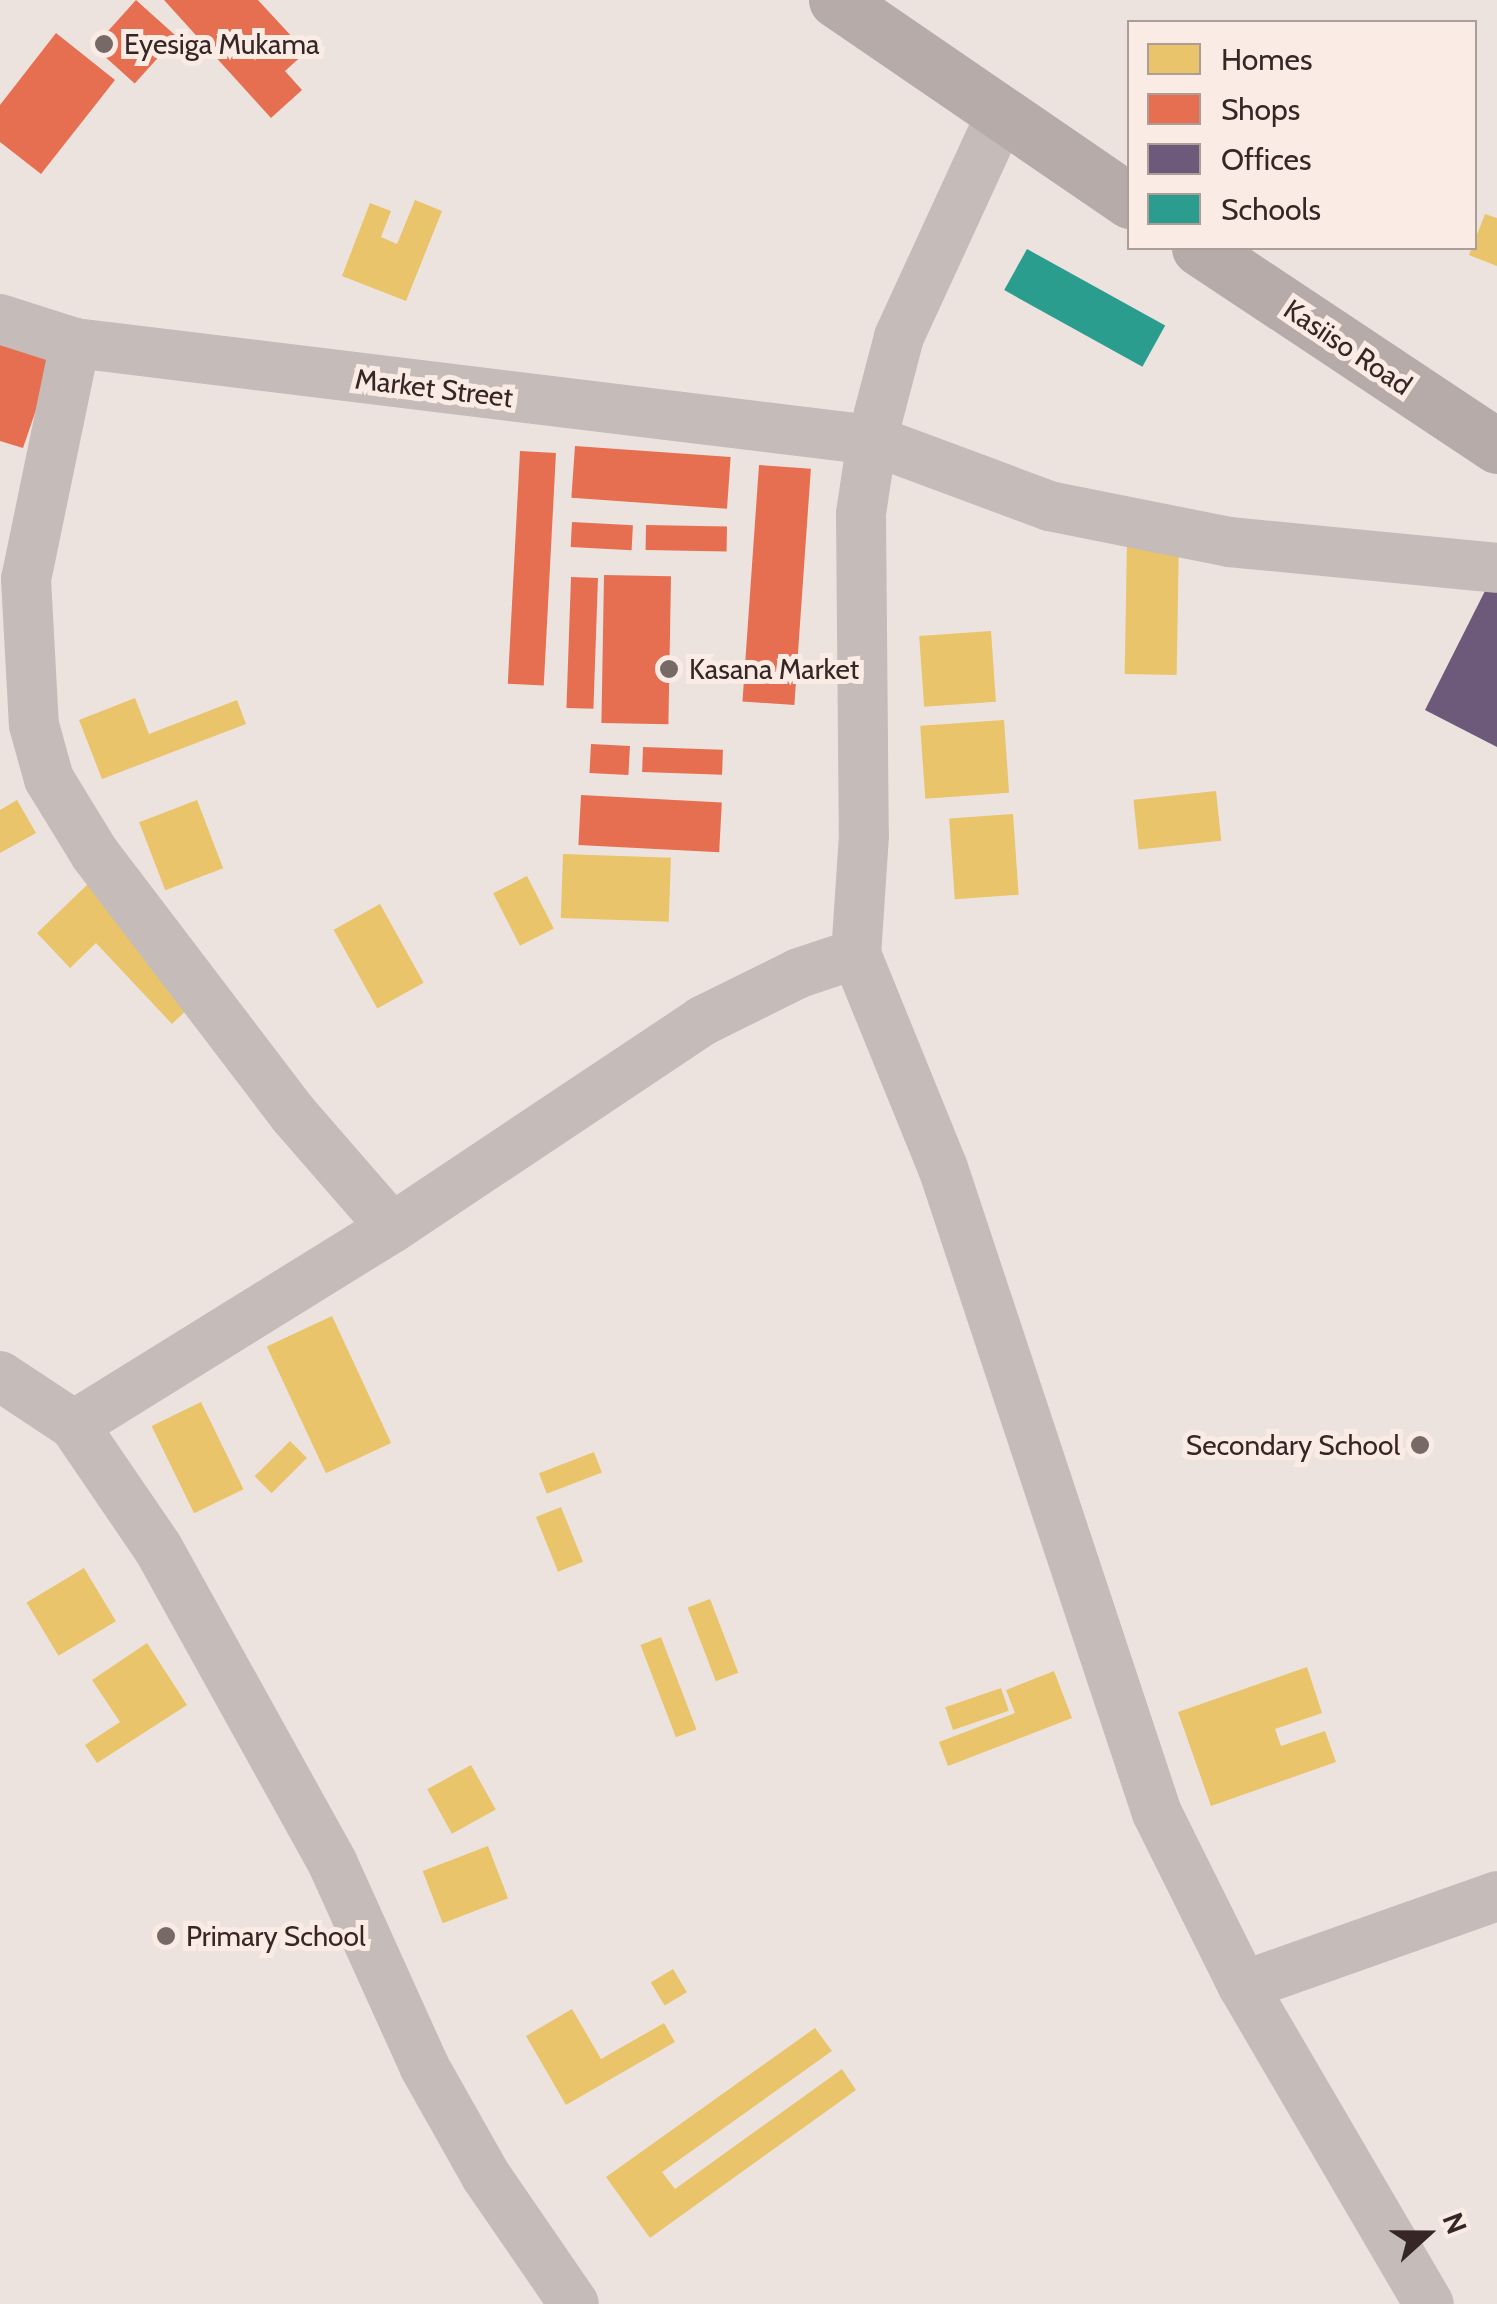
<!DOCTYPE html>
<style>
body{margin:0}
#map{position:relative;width:1497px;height:2304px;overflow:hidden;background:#ede3de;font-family:Cabin,sans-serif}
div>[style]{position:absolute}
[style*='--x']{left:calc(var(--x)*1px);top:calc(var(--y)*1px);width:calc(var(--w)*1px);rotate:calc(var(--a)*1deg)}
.homes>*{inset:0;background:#e9c46a;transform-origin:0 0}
.shops>*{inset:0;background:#e76f51;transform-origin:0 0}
.offices>*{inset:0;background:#6d597a}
.schools>*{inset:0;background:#2a9d8f;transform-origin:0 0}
.minor>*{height:50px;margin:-25px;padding:0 25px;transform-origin:25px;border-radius:25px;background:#c5bbb8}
.secondary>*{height:55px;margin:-27.5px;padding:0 27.5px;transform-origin:27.5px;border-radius:27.5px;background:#b6aba8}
.dots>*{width:28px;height:28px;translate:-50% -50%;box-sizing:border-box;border:5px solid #faece5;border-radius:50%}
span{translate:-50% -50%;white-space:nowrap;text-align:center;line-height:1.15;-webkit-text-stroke:10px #faece5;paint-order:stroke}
.poi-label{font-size:28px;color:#362726}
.left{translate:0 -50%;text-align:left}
.right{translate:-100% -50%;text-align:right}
.street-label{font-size:28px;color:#362726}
.legend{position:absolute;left:1127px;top:20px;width:350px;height:230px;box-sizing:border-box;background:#faece5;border:2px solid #ac9d99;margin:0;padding:12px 18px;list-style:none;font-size:30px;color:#362726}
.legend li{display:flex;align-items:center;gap:20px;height:50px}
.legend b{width:50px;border:2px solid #ac9d99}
.north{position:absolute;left:1377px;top:2184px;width:100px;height:100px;-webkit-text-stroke:8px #faece5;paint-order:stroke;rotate:69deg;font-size:28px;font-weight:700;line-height:40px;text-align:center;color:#362726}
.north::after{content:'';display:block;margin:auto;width:35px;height:45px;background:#362726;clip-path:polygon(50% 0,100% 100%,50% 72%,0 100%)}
</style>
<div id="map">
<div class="homes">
<i style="clip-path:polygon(415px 200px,442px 211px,406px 301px,342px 276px,370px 203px,391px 211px,381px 237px,397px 244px)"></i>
<i style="clip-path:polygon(1485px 214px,1497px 218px,1497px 266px,1469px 255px)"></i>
<i style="left:1127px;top:539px;width:52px;height:135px;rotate:1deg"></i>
<i style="left:991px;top:631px;width:71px;height:72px;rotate:86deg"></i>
<i style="clip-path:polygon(135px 698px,149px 734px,237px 700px,246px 724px,102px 779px,79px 720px)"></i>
<i style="left:1004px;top:720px;width:73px;height:84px;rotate:86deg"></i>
<i style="left:1216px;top:791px;width:50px;height:83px;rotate:84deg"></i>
<i style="clip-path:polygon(17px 800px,36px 833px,0 853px,0 810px)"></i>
<i style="left:197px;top:800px;width:73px;height:62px;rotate:69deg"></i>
<i style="left:1013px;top:814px;width:81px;height:64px;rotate:86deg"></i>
<i style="left:563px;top:854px;width:108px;height:64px;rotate:2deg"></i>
<i style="left:527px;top:876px;width:59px;height:38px;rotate:63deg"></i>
<i style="clip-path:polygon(88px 884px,196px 1001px,172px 1024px,96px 943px,70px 968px,37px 933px)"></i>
<i style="left:380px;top:904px;width:90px;height:53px;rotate:61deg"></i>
<i style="left:332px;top:1316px;width:140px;height:72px;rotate:65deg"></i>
<i style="left:201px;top:1402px;width:97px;height:55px;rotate:64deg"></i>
<i style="left:290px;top:1441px;width:24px;height:50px;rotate:45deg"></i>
<i style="left:594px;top:1452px;width:22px;height:59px;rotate:69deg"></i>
<i style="left:561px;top:1507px;width:59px;height:27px;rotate:68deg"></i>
<i style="left:84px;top:1568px;width:62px;height:67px;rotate:59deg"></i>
<i style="left:710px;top:1599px;width:79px;height:24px;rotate:69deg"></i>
<i style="left:661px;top:1637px;width:99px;height:22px;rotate:69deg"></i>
<i style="clip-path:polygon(147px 1643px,187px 1705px,97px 1763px,85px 1745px,120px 1722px,92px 1680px)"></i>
<i style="clip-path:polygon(1307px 1667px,1322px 1713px,1275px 1729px,1281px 1746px,1325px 1731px,1336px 1762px,1211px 1806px,1178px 1712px)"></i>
<i style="clip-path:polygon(1054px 1671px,1072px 1718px,948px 1766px,939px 1742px,1015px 1713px,1006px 1690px)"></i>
<i style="left:1001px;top:1688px;width:24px;height:59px;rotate:71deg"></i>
<i style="left:471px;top:1765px;width:51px;height:50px;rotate:61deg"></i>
<i style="left:488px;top:1846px;width:56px;height:70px;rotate:69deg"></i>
<i style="left:673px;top:1969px;width:27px;height:26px;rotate:59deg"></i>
<i style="clip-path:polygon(572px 2009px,601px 2059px,664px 2023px,675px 2042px,566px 2105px,526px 2036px)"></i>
<i style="clip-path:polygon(815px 2028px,832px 2051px,662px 2172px,675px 2189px,842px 2069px,856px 2090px,650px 2238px,606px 2177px)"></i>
</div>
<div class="shops">
<i style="left:136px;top:0;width:55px;height:63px;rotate:42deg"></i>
<i style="clip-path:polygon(164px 0,258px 0,306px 52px,285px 71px,302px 90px,271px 118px)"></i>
<i style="clip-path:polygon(56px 33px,115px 80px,41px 174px,0 142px,0 105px)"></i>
<i style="clip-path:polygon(0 337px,44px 352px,51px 366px,23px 448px,0 441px)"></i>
<i style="left:575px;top:446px;width:156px;height:52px;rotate:4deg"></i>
<i style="left:520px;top:451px;width:36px;height:233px;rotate:3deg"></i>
<i style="left:759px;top:465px;width:52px;height:237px;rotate:4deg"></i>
<i style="left:572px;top:522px;width:61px;height:25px;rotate:3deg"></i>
<i style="left:646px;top:525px;width:81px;height:25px;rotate:1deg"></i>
<i style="left:604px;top:575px;width:67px;height:148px;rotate:1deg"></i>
<i style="left:571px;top:577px;width:27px;height:131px;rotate:2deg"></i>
<i style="left:591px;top:744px;width:39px;height:29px;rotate:3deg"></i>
<i style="left:643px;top:747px;width:80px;height:25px;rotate:2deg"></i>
<i style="left:581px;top:795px;width:141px;height:50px;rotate:3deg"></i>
</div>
<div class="offices">
<i style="clip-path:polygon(1488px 585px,1497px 590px,1497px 747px,1425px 710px)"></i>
</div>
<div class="schools">
<i style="left:1027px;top:249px;width:158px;height:47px;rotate:29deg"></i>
</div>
<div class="minor">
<i style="--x:1001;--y:115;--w:244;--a:114.7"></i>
<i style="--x:899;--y:337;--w:106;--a:104.7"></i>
<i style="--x:872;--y:440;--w:75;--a:98.5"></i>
<i style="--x:861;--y:514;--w:321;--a:89.5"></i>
<i style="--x:864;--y:835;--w:119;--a:93.8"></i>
<i style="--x:856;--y:954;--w:231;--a:67.9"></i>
<i style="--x:943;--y:1168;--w:680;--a:71.65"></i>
<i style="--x:1157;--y:1813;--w:193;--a:63.6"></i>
<i style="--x:1243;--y:1986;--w:368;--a:59.7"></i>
<i style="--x:0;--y:319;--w:79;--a:17.7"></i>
<i style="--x:75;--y:343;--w:803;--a:6.94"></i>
<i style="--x:872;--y:440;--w:189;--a:20.4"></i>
<i style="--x:1049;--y:506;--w:184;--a:11.3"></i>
<i style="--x:1229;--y:542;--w:269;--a:5.5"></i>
<i style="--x:75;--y:343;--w:241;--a:101.7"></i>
<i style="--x:26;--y:579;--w:146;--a:86.9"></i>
<i style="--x:34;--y:725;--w:56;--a:74.5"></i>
<i style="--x:49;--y:779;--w:88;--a:58.5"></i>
<i style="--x:95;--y:854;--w:327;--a:52.7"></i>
<i style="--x:293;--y:1114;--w:151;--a:49"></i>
<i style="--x:0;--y:1376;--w:89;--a:33.5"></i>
<i style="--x:74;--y:1425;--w:149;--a:55.7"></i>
<i style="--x:158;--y:1548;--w:361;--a:61"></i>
<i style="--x:333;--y:1864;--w:222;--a:65.7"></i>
<i style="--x:424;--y:2066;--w:126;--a:60.6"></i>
<i style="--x:486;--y:2176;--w:155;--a:55.5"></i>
<i style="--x:74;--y:1425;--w:374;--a:-31.8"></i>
<i style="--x:392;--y:1228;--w:373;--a:-33.7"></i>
<i style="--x:702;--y:1021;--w:108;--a:-26.3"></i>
<i style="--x:799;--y:973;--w:60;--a:-18.4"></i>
<i style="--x:1243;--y:1986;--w:269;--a:-19.5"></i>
</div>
<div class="secondary">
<i style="--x:836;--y:0;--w:356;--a:34.4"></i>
<i style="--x:1199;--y:248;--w:358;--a:33.6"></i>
</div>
<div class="dots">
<i style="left:104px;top:44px;background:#766966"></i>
<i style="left:669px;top:669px;background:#766966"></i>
<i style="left:1420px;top:1445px;background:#766966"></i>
<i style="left:166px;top:1936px;background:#766966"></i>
</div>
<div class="poi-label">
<span class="left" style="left:124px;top:44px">Eyesiga Mukama</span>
<span class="left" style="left:689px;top:669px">Kasana Market</span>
<span class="right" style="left:1400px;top:1445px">Secondary School</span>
<span class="left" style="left:186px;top:1936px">Primary School</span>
</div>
<div class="street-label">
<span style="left:1348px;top:347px;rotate:34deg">Kasiiso Road</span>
<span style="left:434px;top:388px;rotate:7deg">Market Street</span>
</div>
<ul class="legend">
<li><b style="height:28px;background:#e9c46a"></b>Homes</li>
<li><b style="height:28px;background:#e76f51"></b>Shops</li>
<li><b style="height:28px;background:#6d597a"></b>Offices</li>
<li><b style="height:28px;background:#2a9d8f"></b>Schools</li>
</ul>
<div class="north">N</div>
</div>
